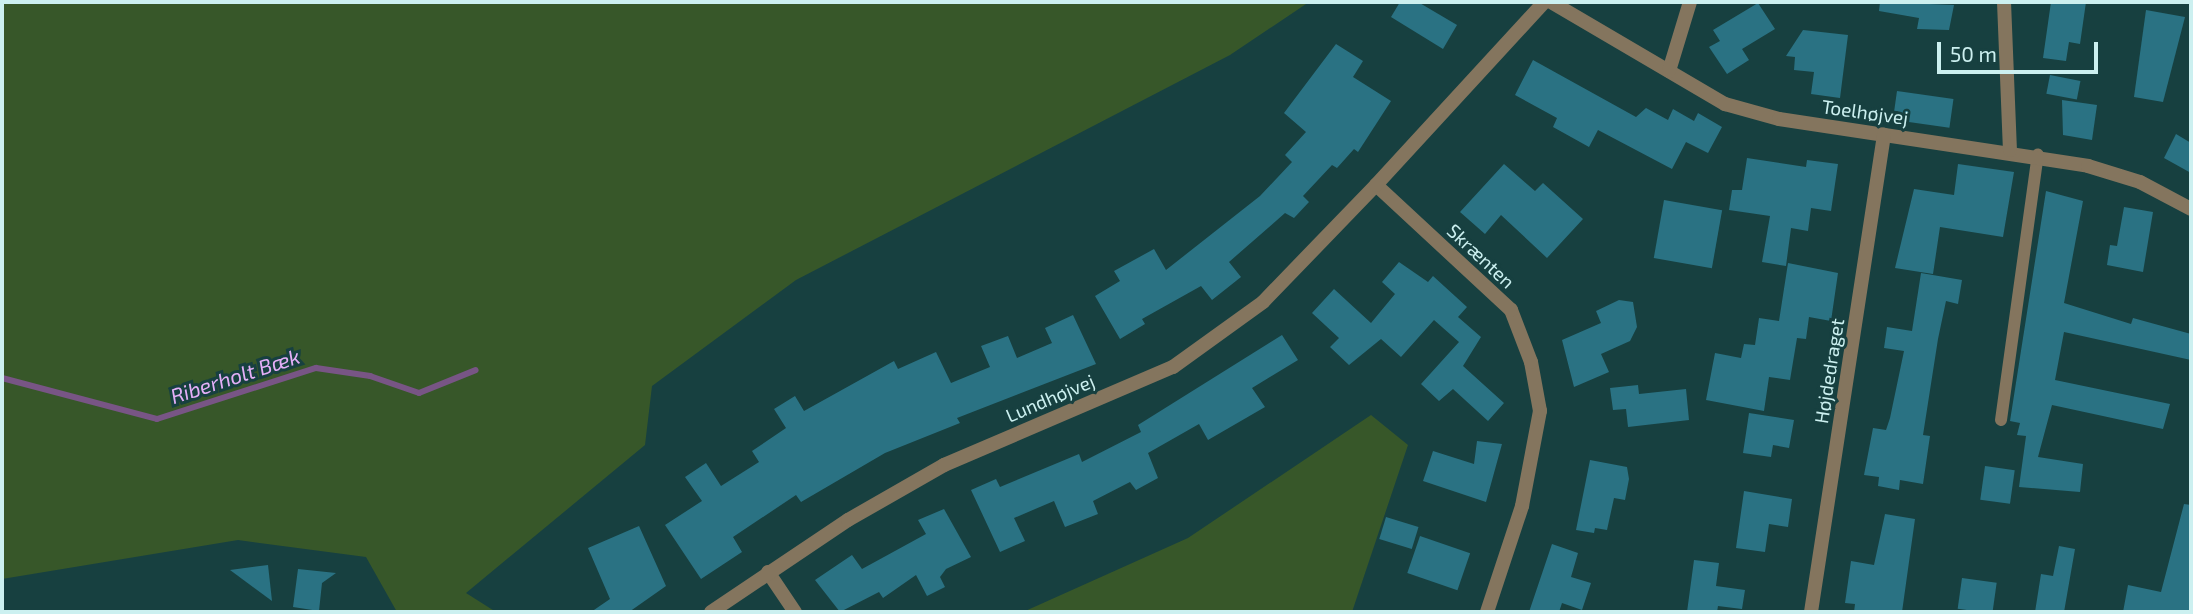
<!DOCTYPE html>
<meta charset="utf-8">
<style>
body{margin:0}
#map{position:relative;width:2193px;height:614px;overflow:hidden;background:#174040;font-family:"Exo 2",sans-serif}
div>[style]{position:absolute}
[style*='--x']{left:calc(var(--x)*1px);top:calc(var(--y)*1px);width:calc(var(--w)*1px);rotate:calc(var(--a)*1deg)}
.green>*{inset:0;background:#375729}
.stream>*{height:6px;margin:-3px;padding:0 3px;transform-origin:3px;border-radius:3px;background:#785585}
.building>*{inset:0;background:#2a7283;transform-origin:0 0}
.service>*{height:12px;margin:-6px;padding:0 6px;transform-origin:6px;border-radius:6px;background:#84755e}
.minor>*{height:14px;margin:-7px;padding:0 7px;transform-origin:7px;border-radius:7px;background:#84755e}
span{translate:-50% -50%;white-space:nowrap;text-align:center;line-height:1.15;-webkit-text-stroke:6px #174040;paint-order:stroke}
.street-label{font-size:19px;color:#ccf0f0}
.water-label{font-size:21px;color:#e4aff8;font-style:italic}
.frame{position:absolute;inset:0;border:4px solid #ccf0f0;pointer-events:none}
.scale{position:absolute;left:1937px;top:42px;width:161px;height:32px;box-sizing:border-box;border:4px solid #ccf0f0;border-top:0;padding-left:9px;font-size:21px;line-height:24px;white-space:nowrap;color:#ccf0f0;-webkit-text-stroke:5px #174040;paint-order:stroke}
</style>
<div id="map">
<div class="green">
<i style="clip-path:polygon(2px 2px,1309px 2px,1230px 55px,796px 280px,652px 386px,645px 445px,466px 593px,496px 612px,397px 612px,366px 557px,238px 540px,2px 579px)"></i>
<i style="clip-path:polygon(1371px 415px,1408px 445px,1352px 612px,1023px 612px,1188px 538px)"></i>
</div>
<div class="stream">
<i style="--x:2;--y:378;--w:160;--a:14.8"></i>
<i style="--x:157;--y:419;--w:167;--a:-17.8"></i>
<i style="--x:316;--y:368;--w:55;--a:8.4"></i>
<i style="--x:370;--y:376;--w:52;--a:19.1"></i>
<i style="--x:419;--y:393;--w:61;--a:-22"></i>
</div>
<div class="building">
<i style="clip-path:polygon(1400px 2px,1418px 2px,1457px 25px,1443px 49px,1391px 17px)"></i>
<i style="clip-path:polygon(1880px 2px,1954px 5px,1949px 30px,1917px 29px,1919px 18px,1879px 11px)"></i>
<i style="clip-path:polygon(2051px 2px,2086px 2px,2080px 44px,2069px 42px,2066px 61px,2043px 58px)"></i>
<i style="clip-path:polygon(1758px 3px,1775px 29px,1742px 49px,1749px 60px,1727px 74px,1709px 47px,1720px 41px,1713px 30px)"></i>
<i style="clip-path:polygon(2146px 10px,2185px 17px,2163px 102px,2134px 97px)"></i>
<i style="clip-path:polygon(1803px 30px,1848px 35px,1840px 98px,1811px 94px,1814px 72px,1794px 70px,1795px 57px,1786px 56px)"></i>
<i style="clip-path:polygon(1336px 44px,1363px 61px,1353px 77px,1391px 101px,1358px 152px,1354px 149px,1337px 168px,1332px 165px,1303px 196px,1309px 202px,1294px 218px,1285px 213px,1229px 262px,1241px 277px,1212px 300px,1201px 286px,1142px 319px,1145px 324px,1120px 339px,1095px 296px,1120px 281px,1114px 271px,1154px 249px,1166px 270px,1260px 196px,1292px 162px,1285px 155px,1306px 132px,1284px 113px)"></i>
<i style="clip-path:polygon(1533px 60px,1636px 117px,1646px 108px,1668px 120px,1673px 109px,1694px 121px,1698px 113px,1722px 127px,1708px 153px,1686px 142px,1672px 169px,1598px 130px,1589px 147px,1553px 127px,1557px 118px,1515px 95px)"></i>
<i style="left:2050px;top:75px;width:31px;height:19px;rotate:11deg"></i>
<i style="left:1897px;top:91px;width:57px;height:29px;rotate:8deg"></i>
<i style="clip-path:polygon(2062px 100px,2097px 105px,2092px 140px,2063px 135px)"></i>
<i style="clip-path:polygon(2176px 134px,2191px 143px,2191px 173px,2164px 158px)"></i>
<i style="clip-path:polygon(1747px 158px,1806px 167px,1807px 160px,1838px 164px,1831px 211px,1811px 208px,1808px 231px,1791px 228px,1786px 266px,1762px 262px,1770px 216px,1729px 210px,1732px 190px,1742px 190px)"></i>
<i style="clip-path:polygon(1504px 164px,1535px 191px,1543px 183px,1583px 219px,1547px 258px,1501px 215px,1485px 234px,1460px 212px)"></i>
<i style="clip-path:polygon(1958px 164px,2014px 172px,2003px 237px,1940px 227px,1933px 274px,1895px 268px,1914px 189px,1954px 195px)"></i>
<i style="clip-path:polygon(2046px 191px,2083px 201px,2064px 303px,2131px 324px,2133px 318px,2191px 334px,2191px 360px,2064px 332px,2055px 380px,2170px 404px,2163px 429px,2052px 405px,2038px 457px,2083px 464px,2080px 492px,2019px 487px,2026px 436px,2017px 435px,2020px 423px,2010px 421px)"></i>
<i style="left:1664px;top:200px;width:59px;height:59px;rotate:10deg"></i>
<i style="clip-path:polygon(2124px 207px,2153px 212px,2143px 272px,2107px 265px,2110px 245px,2117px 246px)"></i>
<i style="clip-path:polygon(1399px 262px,1428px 282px,1433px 276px,1467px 307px,1458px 317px,1481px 337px,1463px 366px,1504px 403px,1488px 421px,1453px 389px,1439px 401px,1421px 384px,1459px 342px,1434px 320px,1401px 357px,1381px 339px,1349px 365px,1330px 347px,1339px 338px,1312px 313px,1334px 289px,1371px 323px,1395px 294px,1382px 282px)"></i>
<i style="clip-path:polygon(1788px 263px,1838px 273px,1831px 321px,1809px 317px,1806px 339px,1797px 338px,1790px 380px,1769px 377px,1764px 411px,1706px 400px,1715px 353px,1741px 358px,1744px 344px,1755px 345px,1759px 318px,1779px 321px)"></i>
<i style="clip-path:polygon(1921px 273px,1962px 280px,1958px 304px,1946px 301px,1938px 339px,1923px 435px,1930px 436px,1923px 484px,1900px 480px,1899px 490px,1878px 486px,1879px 477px,1864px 475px,1873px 428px,1886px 430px,1890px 418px,1904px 351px,1884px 348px,1887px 327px,1912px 331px)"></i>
<i style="clip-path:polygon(1619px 300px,1633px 302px,1637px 327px,1630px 341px,1601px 354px,1609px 372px,1574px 387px,1562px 340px,1601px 323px,1596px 311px)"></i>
<i style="clip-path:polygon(1073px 315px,1096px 364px,957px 418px,960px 423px,885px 453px,801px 502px,796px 495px,733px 537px,742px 552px,701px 579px,665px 525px,702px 501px,685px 477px,706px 463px,721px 486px,759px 462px,752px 451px,786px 428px,774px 409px,795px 396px,804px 411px,894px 361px,898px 369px,936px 352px,951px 383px,990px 367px,981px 346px,1008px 336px,1017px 358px,1052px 343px,1045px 328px)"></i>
<i style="clip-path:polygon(1282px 335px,1298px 360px,1252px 388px,1265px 407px,1208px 440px,1199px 424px,1148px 453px,1158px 478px,1136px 490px,1130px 482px,1093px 501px,1098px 514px,1065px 527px,1054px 501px,1014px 518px,1025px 541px,1000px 552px,971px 490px,996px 479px,1000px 487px,1079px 454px,1082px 462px,1141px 432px,1138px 425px)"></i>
<i style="clip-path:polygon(1638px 385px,1639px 394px,1686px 389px,1689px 420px,1628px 427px,1626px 409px,1613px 410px,1610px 388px)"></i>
<i style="clip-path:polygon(1749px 413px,1794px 420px,1789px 448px,1773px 445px,1771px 457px,1743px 453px)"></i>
<i style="clip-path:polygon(1477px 441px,1502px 444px,1486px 502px,1423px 481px,1433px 451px,1474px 464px)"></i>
<i style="clip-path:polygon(1590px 460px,1627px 467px,1629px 479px,1625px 500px,1614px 498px,1607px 530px,1595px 528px,1594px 533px,1576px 530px)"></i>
<i style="left:1985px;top:466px;width:30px;height:34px;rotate:8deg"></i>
<i style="clip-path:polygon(1744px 491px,1792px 499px,1788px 527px,1769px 524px,1765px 552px,1736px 548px)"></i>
<i style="clip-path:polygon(2184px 504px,2191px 505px,2191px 612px,2123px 612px,2128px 585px,2161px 592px)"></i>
<i style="clip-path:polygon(944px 509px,971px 557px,946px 569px,940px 577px,945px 587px,927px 596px,916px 575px,883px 598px,879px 592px,840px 612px,815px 580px,852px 555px,862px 569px,926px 534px,918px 520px)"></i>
<i style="clip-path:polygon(1885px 514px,1915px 519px,1902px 612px,1854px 612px,1855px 604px,1845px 603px,1851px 561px,1874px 565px)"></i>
<i style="left:1386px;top:517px;width:34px;height:23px;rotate:17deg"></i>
<i style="clip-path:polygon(639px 526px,666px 586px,629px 612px,591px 612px,610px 599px,588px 548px)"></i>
<i style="left:1420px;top:536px;width:53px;height:39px;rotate:19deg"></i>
<i style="clip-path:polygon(1552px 544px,1578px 553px,1571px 577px,1591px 583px,1582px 610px,1562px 603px,1559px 612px,1529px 612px)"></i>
<i style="clip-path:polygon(2059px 546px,2075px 549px,2064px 612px,2035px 612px,2041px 574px,2053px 576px)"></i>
<i style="clip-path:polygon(1694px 560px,1719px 563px,1716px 586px,1745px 590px,1742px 609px,1718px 606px,1717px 612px,1687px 612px)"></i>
<i style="clip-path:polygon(268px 565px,272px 601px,230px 570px)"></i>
<i style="clip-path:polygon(298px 569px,336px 573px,322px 583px,319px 611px,293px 607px)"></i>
<i style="left:1962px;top:578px;width:35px;height:31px;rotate:8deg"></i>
</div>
<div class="service">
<i style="--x:2001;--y:420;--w:268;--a:-82.1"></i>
</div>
<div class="minor">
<i style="--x:1551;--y:2;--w:202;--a:30.4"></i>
<i style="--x:1725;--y:104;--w:56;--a:15.5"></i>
<i style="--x:1779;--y:119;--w:313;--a:8.6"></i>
<i style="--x:2088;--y:166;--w:54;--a:17.1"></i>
<i style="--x:2140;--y:182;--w:58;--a:27.9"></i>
<i style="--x:2004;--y:2;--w:148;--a:87.7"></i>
<i style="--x:1669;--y:71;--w:72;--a:-73.1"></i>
<i style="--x:768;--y:572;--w:48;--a:56"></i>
<i style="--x:711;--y:612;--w:165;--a:-33.9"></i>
<i style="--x:848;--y:520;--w:111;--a:-29.8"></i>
<i style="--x:944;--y:465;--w:249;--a:-23.2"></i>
<i style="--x:1173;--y:367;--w:111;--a:-35.8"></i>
<i style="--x:1263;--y:302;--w:163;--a:-46"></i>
<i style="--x:1487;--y:612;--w:112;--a:-71.7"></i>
<i style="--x:1522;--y:506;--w:97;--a:-79.3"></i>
<i style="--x:1540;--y:411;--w:50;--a:-100.4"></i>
<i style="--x:1531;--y:362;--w:56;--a:-111"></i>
<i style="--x:1511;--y:310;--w:184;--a:-137.2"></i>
<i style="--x:1376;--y:185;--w:248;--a:-47.4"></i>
<i style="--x:1811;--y:612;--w:483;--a:-81.3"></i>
</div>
<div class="street-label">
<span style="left:1865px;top:112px;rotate:8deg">Toelhøjvej</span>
<span style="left:1481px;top:256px;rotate:43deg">Skrænten</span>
<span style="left:1829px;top:371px;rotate:-81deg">Højdedraget</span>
<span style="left:1050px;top:398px;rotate:-23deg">Lundhøjvej</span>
</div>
<div class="water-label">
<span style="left:235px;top:376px;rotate:-18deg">Riberholt Bæk</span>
</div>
<div class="frame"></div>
<div class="scale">50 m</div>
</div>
